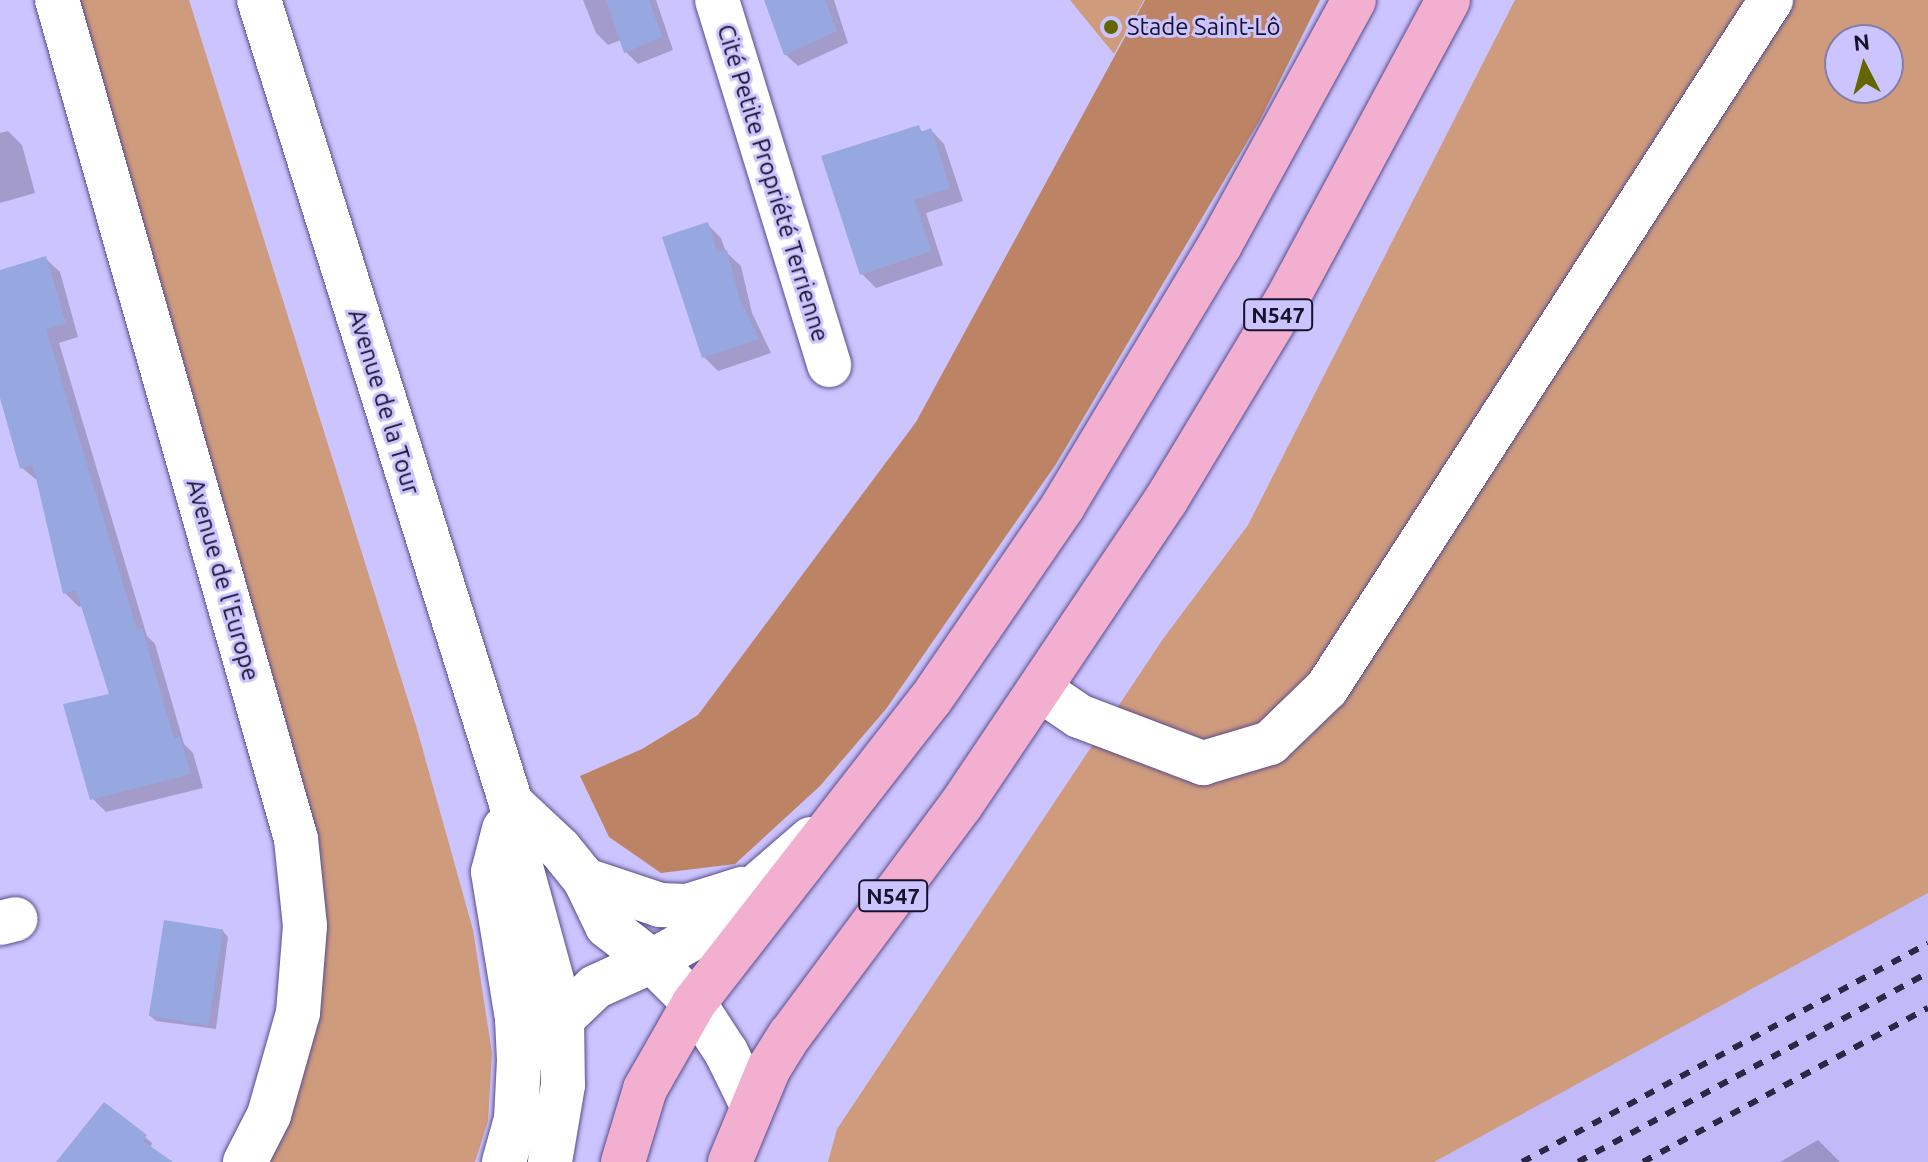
<!DOCTYPE html>
<meta charset="utf-8">
<style>
body{margin:0}
#map{position:relative;width:1928px;height:1162px;overflow:hidden;background:#ccc4fe;font-family:Ubuntu,sans-serif}
div>[style]{position:absolute}
[style*='--x']{left:calc(var(--x)*1px);top:calc(var(--y)*1px);width:calc(var(--w)*1px);rotate:calc(var(--a)*1deg)}
.built>*{inset:0;background:#c2b9f9}
.green>*{inset:0;background:#cf9b7d}
.forest>*{inset:0;background:#bc8464}
.shadow>*{inset:0;background:#0003}
.building>*{inset:0;background:#97a8e0;transform-origin:0 0}
.roads{filter:drop-shadow(0 0 2px #594d8c) drop-shadow(0 0 2px #594d8c)}
.minor>*{height:44px;margin:-22px;padding:0 22px;transform-origin:22px;border-radius:22px;background:#fff}
.major>*{height:44px;margin:-22px;padding:0 22px;transform-origin:22px;border-radius:22px;background:#f2afd0}
.rail>*{height:6px;margin-top:-3px;transform-origin:0;background:repeating-linear-gradient(90deg,#2d2745 0 10px,transparent 0 20px)}
.dots>*{width:22px;height:22px;translate:-50% -50%;box-sizing:border-box;border:4px solid #ccc4fe;border-radius:50%}
span{translate:-50% -50%;white-space:nowrap;text-align:center;line-height:1.15;-webkit-text-stroke:6px #ccc4fe;paint-order:stroke}
.shield-label span{padding:2px 6px;background:#ccc4fe;border:2px solid;border-radius:6px;-webkit-text-stroke-width:0}
.shield-label{font-size:22px;color:#17122c;font-weight:700}
.poi-label{font-size:24px;color:#17122c}
.left{translate:0 -50%;text-align:left}
.street-label{font-size:24px;color:#17122c}
.north{position:absolute;left:1824px;top:24px;width:80px;height:80px;box-sizing:border-box;background:#ccc4fe;border:2px solid #847daa;border-radius:50%;rotate:354deg;font-size:22px;font-weight:700;line-height:32px;text-align:center;color:#17122c}
.north::after{content:'';display:block;margin:auto;width:28px;height:36px;background:#646600;clip-path:polygon(50% 0,100% 100%,50% 72%,0 100%)}
</style>
<div id="map">
<div class="built">
<i style="clip-path:polygon(1928px 893px,1928px 1162px,1434px 1162px)"></i>
</div>
<div class="green">
<i style="clip-path:polygon(77px 0,189px 0,417px 729px,473px 930px,492px 1053px,488px 1121px,475px 1162px,268px 1162px,302px 1079px,320px 995px)"></i>
<i style="clip-path:polygon(1070px 0,1144px 0,1114px 54px)"></i>
<i style="clip-path:polygon(evenodd,1515px 0,1928px 0,1928px 893px,1434px 1162px,828px 1162px,837px 1129px,1163px 639px,1248px 525px,1515px 0,1840px 40px,1888px 40px,1888px 88px,1840px 88px,1840px 40px)"></i>
</div>
<div class="forest">
<i style="clip-path:polygon(1145px 0,1320px 0,1260px 120px,1056px 464px,886px 709px,820px 786px,735px 864px,661px 873px,609px 837px,580px 776px,642px 749px,698px 715px,916px 422px)"></i>
</div>
<div class="shadow">
<i style="clip-path:polygon(583px 0,656px 0,673px 50px,638px 64px,626px 52px,621px 40px,608px 45px,596px 33px)"></i>
<i style="clip-path:polygon(767px 0,834px 0,848px 43px,798px 66px,785px 54px)"></i>
<i style="clip-path:polygon(918px 127px,924px 133px,931px 130px,944px 144px,963px 201px,926px 213px,943px 265px,876px 288px,862px 274px)"></i>
<i style="clip-path:polygon(8px 131px,22px 145px,35px 193px,0 203px,0 133px)"></i>
<i style="clip-path:polygon(707px 224px,721px 238px,726px 252px,741px 266px,752px 313px,771px 353px,718px 371px,704px 357px,664px 239px)"></i>
<i style="clip-path:polygon(46px 259px,60px 272px,78px 337px,59px 343px,147px 636px,155px 644px,184px 744px,193px 753px,203px 788px,106px 812px,92px 798px,111px 696px,83px 605px,79px 607px,65px 593px,38px 481px,22px 468px,0 391px,0 273px)"></i>
<i style="clip-path:polygon(222px 930px,228px 937px,216px 1029px,156px 1021px,149px 1015px)"></i>
<i style="clip-path:polygon(145px 1137px,152px 1143px,145px 1162px,83px 1162px)"></i>
<i style="clip-path:polygon(1818px 1140px,1840px 1162px,1780px 1162px)"></i>
</div>
<div class="building">
<i style="clip-path:polygon(606px 0,649px 0,662px 37px,624px 53px)"></i>
<i style="clip-path:polygon(764px 0,825px 0,837px 31px,784px 55px)"></i>
<i style="clip-path:polygon(919px 125px,921px 132px,931px 128px,950px 188px,914px 200px,931px 251px,860px 275px,821px 156px)"></i>
<i style="clip-path:polygon(708px 222px,717px 252px,727px 250px,739px 297px,759px 339px,702px 358px,662px 237px)"></i>
<i style="clip-path:polygon(46px 256px,66px 324px,46px 329px,137px 630px,142px 628px,174px 739px,180px 737px,191px 774px,90px 800px,63px 704px,109px 694px,76px 590px,63px 594px,33px 465px,20px 469px,0 398px,0 270px)"></i>
<i style="left:164px;top:920px;width:60px;height:97px;rotate:9deg"></i>
<i style="clip-path:polygon(104px 1102px,147px 1135px,143px 1141px,173px 1162px,56px 1162px)"></i>
</div>
<div class="roads">
<div class="minor">
<i style="--x:57;--y:0;--w:872;--a:74.1"></i>
<i style="--x:296;--y:839;--w:87;--a:84.1"></i>
<i style="--x:305;--y:926;--w:87;--a:94.6"></i>
<i style="--x:298;--y:1013;--w:106;--a:105.9"></i>
<i style="--x:269;--y:1115;--w:53;--a:117.1"></i>
<i style="--x:259;--y:0;--w:842;--a:72.58"></i>
<i style="--x:511;--y:803;--w:61;--a:81.5"></i>
<i style="--x:520;--y:863;--w:160;--a:74.7"></i>
<i style="--x:562;--y:1017;--w:68;--a:89.2"></i>
<i style="--x:563;--y:1085;--w:78;--a:99.6"></i>
<i style="--x:717;--y:0;--w:382;--a:72.9"></i>
<i style="--x:1041;--y:690;--w:46;--a:34.4"></i>
<i style="--x:1079;--y:716;--w:133;--a:20.8"></i>
<i style="--x:1203;--y:763;--w:70;--a:-16.6"></i>
<i style="--x:1270;--y:743;--w:79;--a:-44"></i>
<i style="--x:1327;--y:688;--w:819;--a:-57.16"></i>
<i style="--x:511;--y:803;--w:67;--a:43.2"></i>
<i style="--x:560;--y:849;--w:40;--a:51"></i>
<i style="--x:585;--y:880;--w:51;--a:64.4"></i>
<i style="--x:607;--y:926;--w:57;--a:37.9"></i>
<i style="--x:652;--y:961;--w:59;--a:45"></i>
<i style="--x:694;--y:1003;--w:59;--a:56.9"></i>
<i style="--x:726;--y:1052;--w:59;--a:63.9"></i>
<i style="--x:504;--y:829;--w:44;--a:104.3"></i>
<i style="--x:493;--y:872;--w:149;--a:80.7"></i>
<i style="--x:517;--y:1019;--w:41;--a:87.2"></i>
<i style="--x:519;--y:1060;--w:59;--a:92.9"></i>
<i style="--x:516;--y:1119;--w:45;--a:105.6"></i>
<i style="--x:585;--y:880;--w:79;--a:18.4"></i>
<i style="--x:660;--y:905;--w:27;--a:2"></i>
<i style="--x:687;--y:906;--w:58;--a:-17.2"></i>
<i style="--x:0;--y:923;--w:16;--a:-14"></i>
<i style="--x:519;--y:1060;--w:105;--a:-43.8"></i>
<i style="--x:595;--y:987;--w:63;--a:-24.5"></i>
<i style="--x:652;--y:961;--w:57;--a:-29.2"></i>
<i style="--x:702;--y:933;--w:144;--a:-40.8"></i>
</div>
<div class="major">
<i style="--x:623;--y:1162;--w:76;--a:-73.2"></i>
<i style="--x:645;--y:1089;--w:99;--a:-60.3"></i>
<i style="--x:694;--y:1003;--w:385;--a:-52.1"></i>
<i style="--x:931;--y:699;--w:234;--a:-55.6"></i>
<i style="--x:1063;--y:506;--w:305;--a:-59"></i>
<i style="--x:1220;--y:245;--w:279;--a:-61.3"></i>
<i style="--x:730;--y:1162;--w:102;--a:-67.5"></i>
<i style="--x:769;--y:1068;--w:39;--a:-58"></i>
<i style="--x:790;--y:1035;--w:287;--a:-53.4"></i>
<i style="--x:961;--y:805;--w:367;--a:-56.1"></i>
<i style="--x:1166;--y:500;--w:230;--a:-58.9"></i>
<i style="--x:1285;--y:303;--w:344;--a:-61.7"></i>
</div>
</div>
<div class="rail">
<i style="--x:1522;--y:1162;--w:461;--a:-28.3"></i>
<i style="--x:1578;--y:1162;--w:398;--a:-28.4"></i>
<i style="--x:1643;--y:1162;--w:324;--a:-28.4"></i>
</div>
<div class="dots">
<i style="left:1111px;top:27px;background:#646600"></i>
</div>
<div class="shield-label">
<span style="left:1278px;top:315px">N547</span>
<span style="left:893px;top:896px">N547</span>
</div>
<div class="poi-label">
<span class="left" style="left:1127px;top:27px">Stade Saint-Lô</span>
</div>
<div class="street-label">
<span style="left:773px;top:183px;rotate:73deg">Cité Petite Propriété Terrienne</span>
<span style="left:384px;top:402px;rotate:73deg">Avenue de la Tour</span>
<span style="left:223px;top:580px;rotate:74deg">Avenue de l'Europe</span>
</div>
<div class="north">N</div>
</div>
